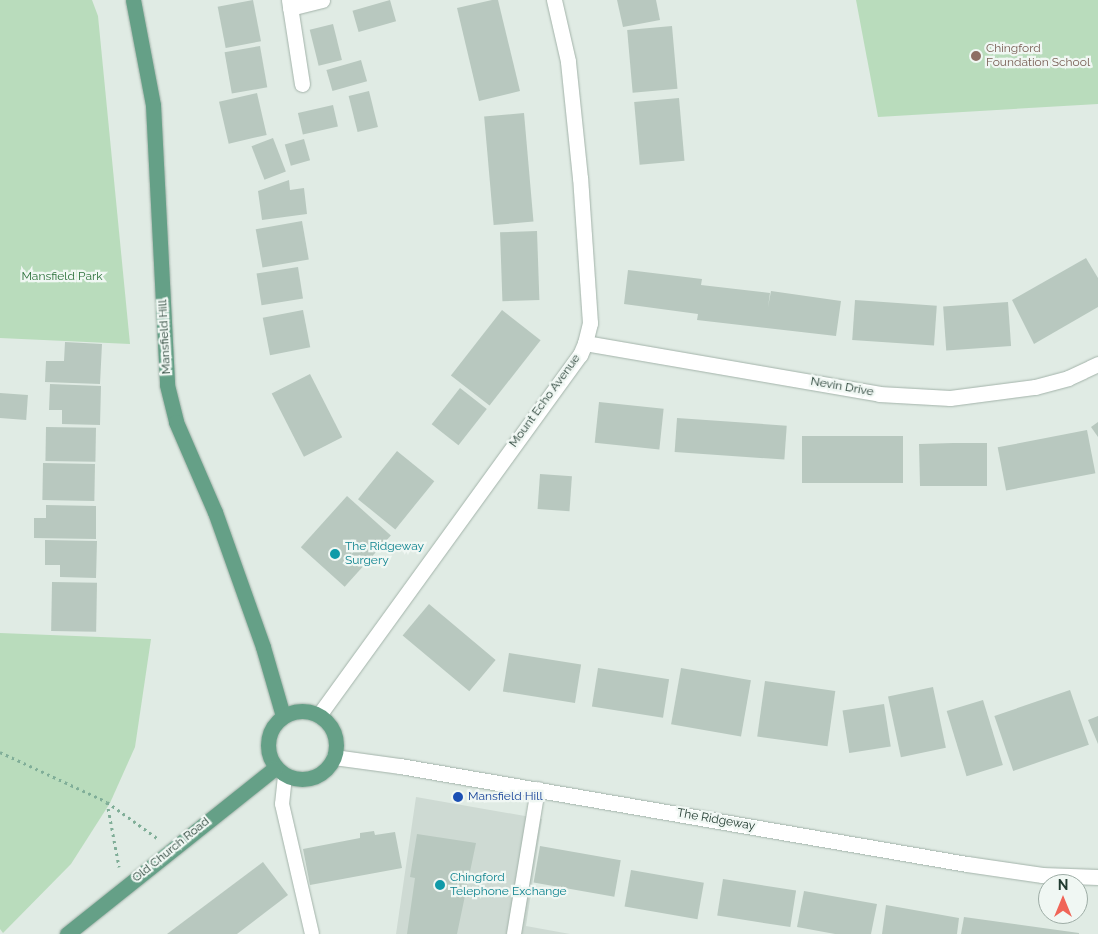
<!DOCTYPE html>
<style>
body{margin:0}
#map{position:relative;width:1098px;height:934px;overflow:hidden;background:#e0ebe4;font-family:Raleway,sans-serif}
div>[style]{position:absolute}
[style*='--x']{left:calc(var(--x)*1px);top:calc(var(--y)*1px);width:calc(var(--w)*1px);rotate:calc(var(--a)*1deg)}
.built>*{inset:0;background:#cedad3}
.green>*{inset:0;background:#b9dcbc}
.building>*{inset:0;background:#b8c8bf;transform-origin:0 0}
.path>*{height:3px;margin-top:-1.5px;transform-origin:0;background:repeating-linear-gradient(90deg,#80ae98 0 2.5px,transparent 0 6.5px)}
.roads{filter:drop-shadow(0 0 1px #a3b3aa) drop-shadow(0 0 1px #a3b3aa)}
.lane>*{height:14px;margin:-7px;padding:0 7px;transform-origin:7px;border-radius:7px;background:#fff}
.street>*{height:15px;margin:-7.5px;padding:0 7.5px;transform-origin:7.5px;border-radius:7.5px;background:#fff}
.secondary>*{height:15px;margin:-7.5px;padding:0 7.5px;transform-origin:7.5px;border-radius:7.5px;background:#fff}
.primary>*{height:15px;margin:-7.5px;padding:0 7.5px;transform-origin:7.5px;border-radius:7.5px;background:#65a087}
.primary>.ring{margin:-7.5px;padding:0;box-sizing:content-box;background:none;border:15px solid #65a087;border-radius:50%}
.dots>*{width:14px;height:14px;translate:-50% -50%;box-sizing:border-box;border:2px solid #f0f7f3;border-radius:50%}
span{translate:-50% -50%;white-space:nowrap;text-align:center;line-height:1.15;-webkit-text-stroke:4.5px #f0f7f3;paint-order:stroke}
.education-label{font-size:12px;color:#785e54}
.left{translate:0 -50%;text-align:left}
.park-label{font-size:12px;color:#2c713b}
.street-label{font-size:12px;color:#213b30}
.culture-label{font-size:12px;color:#0d838f}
.transit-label{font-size:12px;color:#164399}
.north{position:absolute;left:1038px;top:874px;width:50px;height:50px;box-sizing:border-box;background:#f0f7f3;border:1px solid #9daca5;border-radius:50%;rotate:0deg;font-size:14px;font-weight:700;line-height:20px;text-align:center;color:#213b30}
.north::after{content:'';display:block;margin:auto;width:18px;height:22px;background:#f06558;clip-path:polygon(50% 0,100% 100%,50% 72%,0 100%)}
</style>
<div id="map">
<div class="built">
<i style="clip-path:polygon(416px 797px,542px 819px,526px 926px,570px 934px,396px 934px)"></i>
</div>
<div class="green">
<i style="clip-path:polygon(0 0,92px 0,98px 16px,130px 344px,0 338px)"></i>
<i style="clip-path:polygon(856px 0,1098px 0,1098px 104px,878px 117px)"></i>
<i style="clip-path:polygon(0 633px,151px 639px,135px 747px,110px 803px,71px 864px,3px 933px,0 929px)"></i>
</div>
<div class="building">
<i style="left:253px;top:0;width:42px;height:36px;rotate:79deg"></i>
<i style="left:390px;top:0;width:22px;height:39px;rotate:74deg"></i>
<i style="clip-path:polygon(492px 0,498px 0,520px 91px,479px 101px,457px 8px)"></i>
<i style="clip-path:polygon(617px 0,656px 0,660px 20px,623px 27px)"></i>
<i style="left:333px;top:24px;width:37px;height:24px;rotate:76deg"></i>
<i style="left:672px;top:26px;width:63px;height:45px;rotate:85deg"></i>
<i style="left:260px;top:46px;width:42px;height:36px;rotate:80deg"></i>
<i style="left:361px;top:60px;width:22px;height:36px;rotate:74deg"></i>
<i style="left:369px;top:91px;width:37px;height:21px;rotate:76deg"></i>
<i style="left:257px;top:93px;width:43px;height:39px;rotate:77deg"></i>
<i style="left:679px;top:98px;width:63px;height:45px;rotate:85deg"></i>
<i style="left:333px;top:105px;width:22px;height:36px;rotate:77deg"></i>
<i style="left:524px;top:113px;width:109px;height:40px;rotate:85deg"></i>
<i style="left:273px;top:138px;width:36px;height:23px;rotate:69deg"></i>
<i style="left:304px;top:139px;width:22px;height:20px;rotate:74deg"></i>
<i style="clip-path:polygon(289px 180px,290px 190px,304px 188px,307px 214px,262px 220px,258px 191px)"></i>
<i style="left:302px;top:221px;width:39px;height:47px;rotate:80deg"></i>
<i style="left:537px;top:231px;width:69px;height:37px;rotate:88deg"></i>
<i style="clip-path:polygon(1086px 258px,1098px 278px,1098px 307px,1034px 344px,1012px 300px)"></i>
<i style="left:298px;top:267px;width:32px;height:42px;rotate:81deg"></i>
<i style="clip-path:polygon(628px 270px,702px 279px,701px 285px,770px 293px,768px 307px,771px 291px,841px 301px,836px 336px,697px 320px,698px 314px,624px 304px)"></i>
<i style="left:855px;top:300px;width:82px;height:40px;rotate:4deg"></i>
<i style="left:1008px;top:302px;width:44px;height:65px;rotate:86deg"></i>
<i style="left:303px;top:310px;width:38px;height:41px;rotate:79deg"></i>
<i style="left:502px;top:310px;width:49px;height:83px;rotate:38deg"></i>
<i style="clip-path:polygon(65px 342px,102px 344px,100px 384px,45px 382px,46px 361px,64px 361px)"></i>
<i style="left:310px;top:374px;width:71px;height:43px;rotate:63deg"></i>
<i style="clip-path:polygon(50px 384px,101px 386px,100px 425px,62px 424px,62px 410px,49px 410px)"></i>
<i style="left:460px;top:388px;width:34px;height:46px;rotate:38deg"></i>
<i style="left:0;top:393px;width:28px;height:25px;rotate:4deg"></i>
<i style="left:599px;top:402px;width:65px;height:41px;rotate:6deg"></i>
<i style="left:677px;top:418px;width:110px;height:34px;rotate:4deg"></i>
<i style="clip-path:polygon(1098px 422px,1098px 437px,1091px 427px)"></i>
<i style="left:46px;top:427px;width:50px;height:34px;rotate:1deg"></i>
<i style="left:1087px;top:430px;width:44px;height:91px;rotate:79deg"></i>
<i style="left:903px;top:436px;width:47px;height:101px;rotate:90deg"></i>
<i style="clip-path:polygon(953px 443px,987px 443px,987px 486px,920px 486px,919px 444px)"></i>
<i style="left:397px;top:451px;width:48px;height:62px;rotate:39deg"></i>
<i style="left:43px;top:463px;width:52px;height:37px;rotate:1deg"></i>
<i style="left:540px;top:474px;width:32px;height:35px;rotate:4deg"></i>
<i style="left:347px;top:496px;width:59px;height:69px;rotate:42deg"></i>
<i style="clip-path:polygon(46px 505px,96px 506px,96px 539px,34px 538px,34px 518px,46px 518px)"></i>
<i style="clip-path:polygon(45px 540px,97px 541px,96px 578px,60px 577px,60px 565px,45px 565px)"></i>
<i style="left:52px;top:582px;width:45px;height:49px;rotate:1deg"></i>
<i style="left:429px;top:604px;width:87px;height:41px;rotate:40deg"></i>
<i style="left:509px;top:653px;width:73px;height:39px;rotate:9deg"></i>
<i style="left:598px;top:668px;width:72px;height:39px;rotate:9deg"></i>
<i style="left:681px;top:668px;width:71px;height:57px;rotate:10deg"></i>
<i style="left:765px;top:681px;width:71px;height:56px;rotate:8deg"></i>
<i style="left:933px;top:687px;width:62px;height:46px;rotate:78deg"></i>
<i style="left:1070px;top:690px;width:58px;height:80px;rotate:71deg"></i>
<i style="left:983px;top:700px;width:68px;height:38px;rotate:73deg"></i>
<i style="left:884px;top:704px;width:43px;height:42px;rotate:81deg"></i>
<i style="clip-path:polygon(1098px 716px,1098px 744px,1088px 720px)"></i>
<i style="clip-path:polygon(374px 831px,375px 835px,395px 832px,402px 868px,310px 885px,303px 849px,360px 838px,360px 833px)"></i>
<i style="clip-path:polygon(417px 834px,476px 843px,457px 934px,407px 934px,415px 878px,410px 877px)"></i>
<i style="left:540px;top:846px;width:82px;height:37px;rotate:10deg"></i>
<i style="clip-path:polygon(263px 862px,288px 895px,237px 934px,167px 934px)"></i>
<i style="left:631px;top:870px;width:74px;height:37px;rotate:10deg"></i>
<i style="left:723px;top:879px;width:74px;height:37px;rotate:9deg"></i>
<i style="clip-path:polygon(804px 891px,877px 904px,871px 934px,835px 934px,797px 927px)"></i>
<i style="clip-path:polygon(886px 905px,959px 918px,957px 934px,882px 934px)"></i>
<i style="clip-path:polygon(964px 917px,1079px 933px,1079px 934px,961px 934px)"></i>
</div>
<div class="path">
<i style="--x:0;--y:752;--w:118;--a:25"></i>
<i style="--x:107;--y:802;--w:62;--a:35.8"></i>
<i style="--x:107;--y:802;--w:66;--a:79.5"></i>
</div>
<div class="roads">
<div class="lane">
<i style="--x:285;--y:776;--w:28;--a:96"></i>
<i style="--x:282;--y:804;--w:133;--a:77"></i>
<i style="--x:514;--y:934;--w:147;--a:-80.6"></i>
</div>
<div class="street">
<i style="--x:289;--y:0;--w:85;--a:81.2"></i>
<i style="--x:290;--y:8;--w:33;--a:-14"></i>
<i style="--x:585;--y:343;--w:298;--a:9.8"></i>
<i style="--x:879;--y:394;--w:71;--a:3.2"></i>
<i style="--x:950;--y:398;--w:86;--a:-7.4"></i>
<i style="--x:1035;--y:387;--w:34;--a:-15"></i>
<i style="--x:1068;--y:378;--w:33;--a:-25"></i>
<i style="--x:319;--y:715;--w:445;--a:-54.1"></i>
<i style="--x:580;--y:355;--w:13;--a:-67"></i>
<i style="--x:585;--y:343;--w:21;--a:-76"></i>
<i style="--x:590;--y:323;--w:145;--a:-93.9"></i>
<i style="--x:580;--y:178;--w:118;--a:-95.9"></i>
<i style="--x:568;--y:61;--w:63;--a:-102.9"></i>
</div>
<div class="secondary">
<i style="--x:334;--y:757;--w:67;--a:7.8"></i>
<i style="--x:400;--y:766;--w:575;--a:9.81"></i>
<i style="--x:967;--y:864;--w:76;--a:8.3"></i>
<i style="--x:1042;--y:875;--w:56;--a:2"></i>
</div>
<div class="primary">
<i style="--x:133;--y:0;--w:107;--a:79.2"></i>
<i style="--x:153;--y:105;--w:280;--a:87.1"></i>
<i style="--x:167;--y:385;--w:38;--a:76"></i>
<i style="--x:176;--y:422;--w:98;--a:66.6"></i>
<i style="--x:215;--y:512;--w:143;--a:70.4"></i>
<i style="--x:263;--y:647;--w:72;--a:73.8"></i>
<i class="ring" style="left:268px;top:711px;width:53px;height:53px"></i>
<i style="--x:67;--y:934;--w:266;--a:-38.6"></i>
</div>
</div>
<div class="dots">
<i style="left:976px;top:56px;background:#8d6e63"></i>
<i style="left:335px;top:554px;background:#0f9aa8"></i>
<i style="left:458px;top:797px;background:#1a4fb4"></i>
<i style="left:440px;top:885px;background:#0f9aa8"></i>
</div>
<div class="education-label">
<span class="left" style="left:986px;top:56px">Chingford<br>Foundation School</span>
</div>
<div class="park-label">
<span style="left:62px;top:277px">Mansfield Park</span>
</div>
<div class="street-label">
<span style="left:165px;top:337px;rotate:-93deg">Mansfield Hill</span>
<span style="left:842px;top:387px;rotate:10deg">Nevin Drive</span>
<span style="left:545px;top:401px;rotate:-54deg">Mount Echo Avenue</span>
<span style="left:716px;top:820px;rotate:10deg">The Ridgeway</span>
<span style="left:171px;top:850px;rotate:-39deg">Old Church Road</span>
</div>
<div class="culture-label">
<span class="left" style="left:345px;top:554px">The Ridgeway<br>Surgery</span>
<span class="left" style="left:450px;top:885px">Chingford<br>Telephone Exchange</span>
</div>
<div class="transit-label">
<span class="left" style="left:468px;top:797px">Mansfield Hill</span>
</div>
<div class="north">N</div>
</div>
